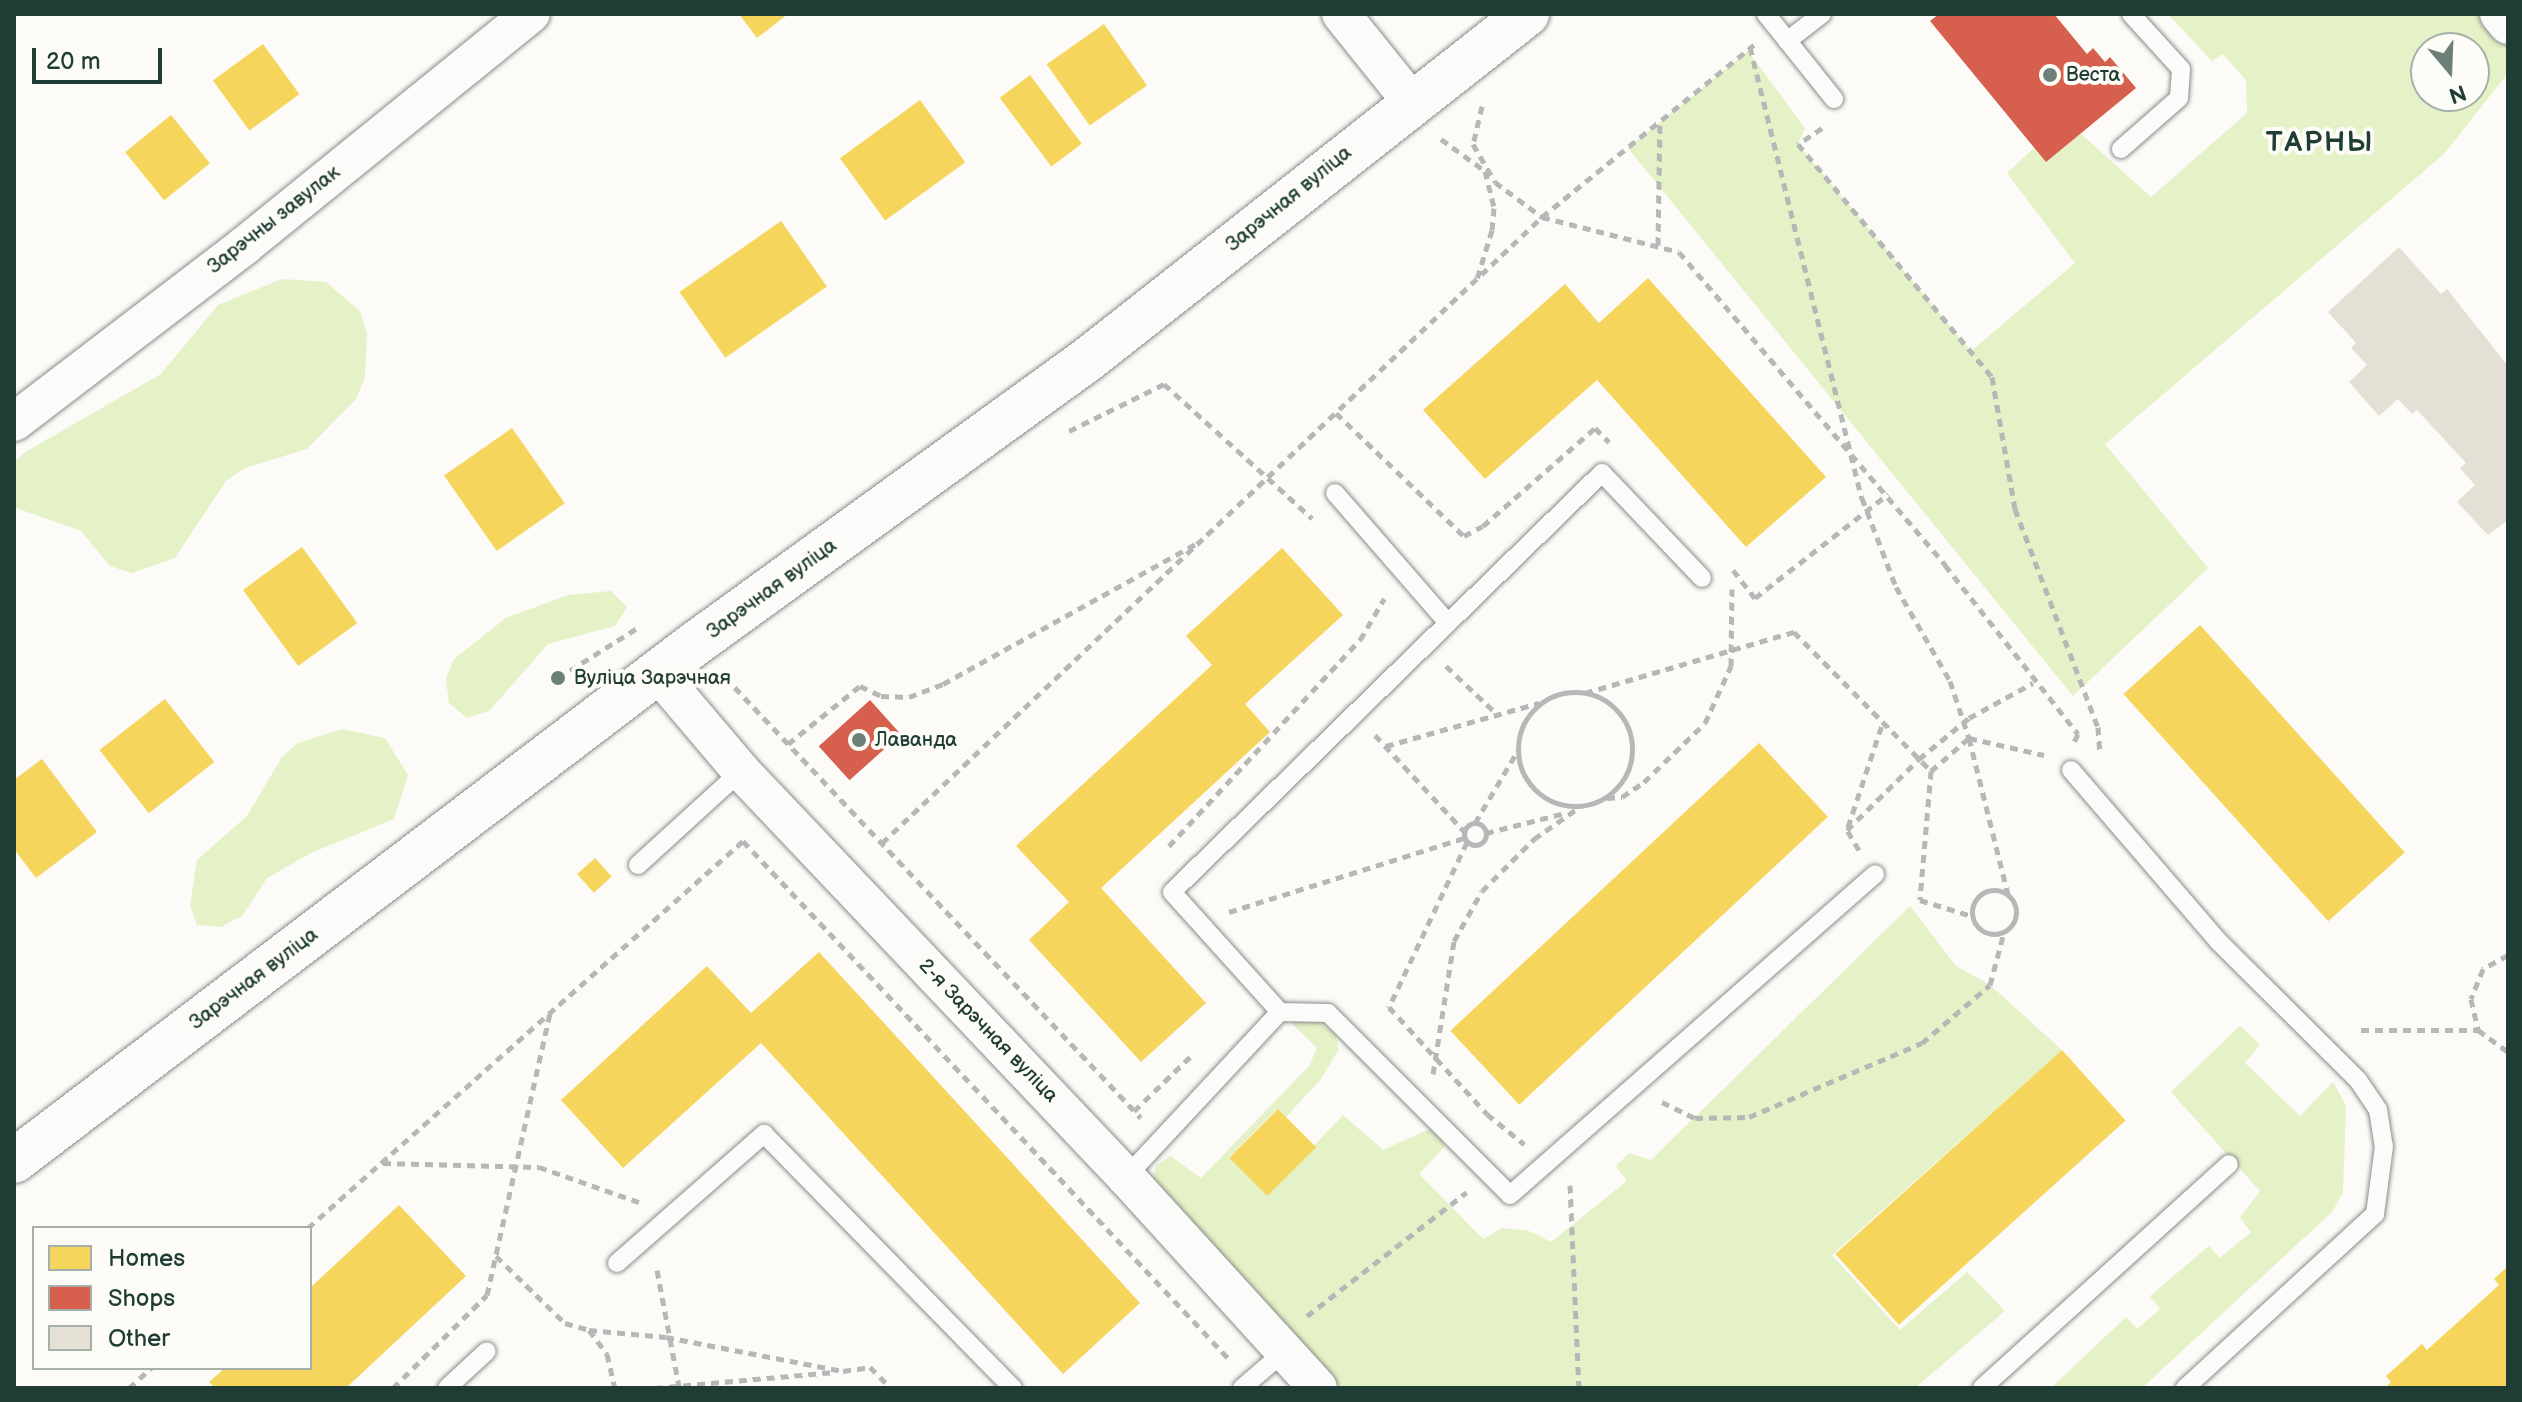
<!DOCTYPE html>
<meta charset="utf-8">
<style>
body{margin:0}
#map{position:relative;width:2522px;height:1402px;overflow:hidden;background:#fcfbf8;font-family:"Balsamiq Sans",sans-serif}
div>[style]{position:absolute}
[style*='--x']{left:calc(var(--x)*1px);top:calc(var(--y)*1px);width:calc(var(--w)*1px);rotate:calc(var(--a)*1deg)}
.green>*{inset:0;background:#e5f1c6}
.homes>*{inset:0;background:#f6d55c;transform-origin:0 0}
.shops>*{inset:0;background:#d6604d;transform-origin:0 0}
.building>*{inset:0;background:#e5e0d5}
.path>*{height:5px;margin-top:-2.5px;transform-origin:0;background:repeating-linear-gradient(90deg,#b5b8b6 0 8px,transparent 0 14px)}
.path>.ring{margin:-2.5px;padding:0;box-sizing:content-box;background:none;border:5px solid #b5b8b6;border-radius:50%}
.roads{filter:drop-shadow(0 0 2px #888d8a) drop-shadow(0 0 2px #888d8a)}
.lane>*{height:18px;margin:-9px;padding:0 9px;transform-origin:9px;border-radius:9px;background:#fbfbf9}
.street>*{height:38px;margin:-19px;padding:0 19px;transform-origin:19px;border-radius:19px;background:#fbfbf9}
.secondary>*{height:44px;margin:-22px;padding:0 22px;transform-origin:22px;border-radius:22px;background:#fbfbf9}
.dots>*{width:22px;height:22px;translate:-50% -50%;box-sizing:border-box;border:4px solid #fdfcf7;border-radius:50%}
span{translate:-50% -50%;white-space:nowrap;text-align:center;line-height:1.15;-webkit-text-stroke:8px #fdfcf7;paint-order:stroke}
.poi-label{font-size:20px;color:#1f3d34}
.left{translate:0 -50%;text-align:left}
.street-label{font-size:20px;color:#1f3d34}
.district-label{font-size:28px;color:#1f3d34;font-weight:700;letter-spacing:2px}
.frame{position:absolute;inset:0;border:16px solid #1f3d34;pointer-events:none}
.legend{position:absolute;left:32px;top:1226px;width:280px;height:144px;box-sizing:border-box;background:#fdfcf7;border:2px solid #a4b0a9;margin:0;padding:10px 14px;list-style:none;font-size:24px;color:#1f3d34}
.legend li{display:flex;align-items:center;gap:16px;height:40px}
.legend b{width:40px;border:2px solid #a4b0a9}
.north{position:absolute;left:2410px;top:32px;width:80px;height:80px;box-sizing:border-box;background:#fdfcf7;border:2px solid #a4b0a9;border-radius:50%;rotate:161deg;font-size:22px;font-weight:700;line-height:32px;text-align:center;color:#1f3d34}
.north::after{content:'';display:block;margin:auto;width:28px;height:36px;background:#6c8079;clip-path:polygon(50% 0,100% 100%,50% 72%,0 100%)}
.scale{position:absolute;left:32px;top:48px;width:130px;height:36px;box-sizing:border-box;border:4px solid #1f3d34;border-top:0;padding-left:10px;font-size:24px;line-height:28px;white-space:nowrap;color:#1f3d34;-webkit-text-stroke:6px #fdfcf7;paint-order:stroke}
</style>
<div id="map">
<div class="green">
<i style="clip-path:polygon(evenodd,2168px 14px,2499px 14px,2508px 25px,2508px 73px,2444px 154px,2105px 444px,2208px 568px,2073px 696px,1628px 148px,1748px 51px,1805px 128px,1798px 144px,1971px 351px,2075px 263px,2007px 173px,2035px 147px,2080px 133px,2151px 197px,2247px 113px,2246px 80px,2223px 54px,2212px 61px,2168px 14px,2426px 48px,2474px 48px,2474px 96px,2426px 96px,2426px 48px)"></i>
<i style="clip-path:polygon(282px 279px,326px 282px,360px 311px,367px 333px,365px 377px,356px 399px,307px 449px,245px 468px,226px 481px,175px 558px,132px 573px,110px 566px,81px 531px,16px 508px,14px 462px,27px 451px,161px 374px,218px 305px)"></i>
<i style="clip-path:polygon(611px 591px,627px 607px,615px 626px,548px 644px,489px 711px,467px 718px,449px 703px,446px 679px,454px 659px,506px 618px,568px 595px)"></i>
<i style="clip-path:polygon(342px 729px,385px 738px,408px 775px,394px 819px,311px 853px,267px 878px,242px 916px,221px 927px,197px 925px,190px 905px,197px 860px,247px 816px,282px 757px,298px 743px)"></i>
<i style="clip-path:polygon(1910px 906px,1956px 966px,1990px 985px,2062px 1050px,1832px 1255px,1900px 1330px,1967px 1272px,2005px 1311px,1915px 1388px,1342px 1388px,1284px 1334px,1158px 1191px,1153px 1178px,1156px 1166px,1170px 1156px,1201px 1178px,1309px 1066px,1317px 1048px,1293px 1025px,1292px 1016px,1314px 1019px,1335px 1034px,1339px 1049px,1321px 1079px,1286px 1117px,1277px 1109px,1229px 1157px,1267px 1195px,1343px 1115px,1383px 1150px,1434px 1127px,1445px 1146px,1419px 1174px,1483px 1239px,1502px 1228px,1529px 1231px,1551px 1242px,1627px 1181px,1616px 1166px,1629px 1153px,1651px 1160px)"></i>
<i style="clip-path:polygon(2240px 1026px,2260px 1045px,2245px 1063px,2300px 1116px,2333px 1082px,2346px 1106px,2343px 1193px,2332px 1212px,2142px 1388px,2051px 1388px,2126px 1317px,2137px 1329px,2160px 1309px,2150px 1296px,2209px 1246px,2220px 1258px,2251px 1232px,2240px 1218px,2260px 1191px,2171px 1092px)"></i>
</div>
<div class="homes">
<i style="clip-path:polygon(739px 14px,788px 14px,757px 38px)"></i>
<i style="left:1104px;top:24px;width:75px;height:70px;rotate:55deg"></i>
<i style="left:263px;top:44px;width:62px;height:62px;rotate:54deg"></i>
<i style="left:1030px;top:75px;width:86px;height:38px;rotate:53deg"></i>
<i style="left:920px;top:100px;width:77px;height:99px;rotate:54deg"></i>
<i style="left:171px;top:115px;width:62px;height:59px;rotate:51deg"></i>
<i style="left:781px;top:221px;width:80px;height:124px;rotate:55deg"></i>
<i style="clip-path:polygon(1648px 278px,1826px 477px,1746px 547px,1597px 380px,1485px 479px,1423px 410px,1565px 284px,1599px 323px)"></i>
<i style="left:512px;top:428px;width:92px;height:83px;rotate:55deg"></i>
<i style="left:302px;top:547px;width:94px;height:73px;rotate:54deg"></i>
<i style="clip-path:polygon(1282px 548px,1343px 615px,1245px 704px,1270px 732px,1101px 888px,1206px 1003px,1141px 1062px,1029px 940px,1069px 902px,1016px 846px,1212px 665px,1186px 636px)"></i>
<i style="left:2200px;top:625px;width:306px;height:103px;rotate:48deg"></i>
<i style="left:165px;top:699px;width:80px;height:83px;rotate:52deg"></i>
<i style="left:1759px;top:743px;width:101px;height:422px;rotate:47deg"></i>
<i style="clip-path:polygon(42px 759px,97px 832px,36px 878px,14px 849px,14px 780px)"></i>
<i style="left:595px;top:858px;width:25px;height:24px;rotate:48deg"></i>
<i style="clip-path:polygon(819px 952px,1140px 1303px,1063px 1374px,761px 1043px,623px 1168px,561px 1100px,707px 966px,751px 1013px)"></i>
<i style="left:2062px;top:1050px;width:95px;height:305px;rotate:48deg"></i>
<i style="left:1278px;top:1109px;width:54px;height:69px;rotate:45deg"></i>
<i style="clip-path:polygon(399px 1205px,466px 1276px,346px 1388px,215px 1388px,209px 1382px,225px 1368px,310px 1368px,310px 1288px)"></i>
<i style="clip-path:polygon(2508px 1266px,2508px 1388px,2385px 1388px,2391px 1382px,2386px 1376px,2422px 1344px,2427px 1350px,2499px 1285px,2494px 1279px)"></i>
</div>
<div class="shops">
<i style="clip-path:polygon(1939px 14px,2054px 14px,2087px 54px,2093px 48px,2105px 62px,2110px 57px,2136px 88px,2046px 162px,1930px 21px)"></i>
<i style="left:870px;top:700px;width:46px;height:69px;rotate:48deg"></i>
</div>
<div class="building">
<i style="clip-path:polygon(2399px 247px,2441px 294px,2447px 289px,2508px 366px,2508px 520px,2488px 535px,2457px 502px,2475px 485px,2460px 468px,2466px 463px,2417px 410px,2412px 414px,2398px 399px,2379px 416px,2349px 382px,2367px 365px,2351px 348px,2356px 343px,2328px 312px)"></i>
</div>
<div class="path">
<i style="--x:1750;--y:47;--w:465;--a:76.1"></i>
<i style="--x:1862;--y:498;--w:95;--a:69.1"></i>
<i style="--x:1896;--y:587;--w:108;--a:60.1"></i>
<i style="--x:1950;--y:681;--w:60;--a:71.6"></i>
<i style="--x:1969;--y:738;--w:77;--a:12.8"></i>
<i style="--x:1482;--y:106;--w:39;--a:103"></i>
<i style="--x:1473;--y:144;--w:44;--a:59.9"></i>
<i style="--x:1495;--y:182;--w:59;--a:36.7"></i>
<i style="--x:1542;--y:217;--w:141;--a:14.3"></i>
<i style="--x:1679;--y:252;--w:411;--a:49.6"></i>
<i style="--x:1945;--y:565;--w:215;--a:51.8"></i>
<i style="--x:2078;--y:734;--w:9;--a:117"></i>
<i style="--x:1822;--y:128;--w:29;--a:146"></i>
<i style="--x:1798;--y:144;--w:303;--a:50.2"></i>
<i style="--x:1992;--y:377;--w:134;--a:80.1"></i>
<i style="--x:2015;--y:509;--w:233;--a:69.2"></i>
<i style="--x:2098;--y:727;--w:26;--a:86"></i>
<i style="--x:1441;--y:139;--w:54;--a:36"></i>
<i style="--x:1485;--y:171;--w:38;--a:76"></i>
<i style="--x:1494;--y:208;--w:22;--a:95"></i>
<i style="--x:1492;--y:230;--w:51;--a:107"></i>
<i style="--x:1658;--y:245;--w:122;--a:-89.1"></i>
<i style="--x:1336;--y:413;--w:178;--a:43.9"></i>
<i style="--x:1464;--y:536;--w:21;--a:-28"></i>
<i style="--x:1483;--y:526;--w:149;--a:-41.2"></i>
<i style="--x:1595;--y:428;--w:20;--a:45"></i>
<i style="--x:1069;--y:431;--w:106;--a:-26.3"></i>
<i style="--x:1164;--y:384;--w:200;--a:42.2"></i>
<i style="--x:1733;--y:570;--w:36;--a:52"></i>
<i style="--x:1755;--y:598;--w:169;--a:-38"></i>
<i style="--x:1446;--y:666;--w:70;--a:43.3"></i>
<i style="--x:725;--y:677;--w:606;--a:46.67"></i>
<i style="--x:558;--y:678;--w:93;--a:-32.3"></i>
<i class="ring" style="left:1518px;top:692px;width:109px;height:109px"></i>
<i style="--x:1585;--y:693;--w:218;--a:-16.3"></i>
<i style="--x:1794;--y:632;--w:195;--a:45.4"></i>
<i style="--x:1931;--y:771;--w:50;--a:-41"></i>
<i style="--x:1969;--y:738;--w:162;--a:76"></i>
<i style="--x:1375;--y:735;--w:131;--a:47.2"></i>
<i style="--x:788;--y:744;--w:92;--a:-38.9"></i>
<i style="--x:860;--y:686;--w:23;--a:25"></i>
<i style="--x:881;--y:696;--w:28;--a:2"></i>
<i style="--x:909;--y:697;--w:36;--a:-21"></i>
<i style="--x:943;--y:684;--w:289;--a:-29"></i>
<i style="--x:1386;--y:746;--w:159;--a:-15.7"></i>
<i style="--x:1931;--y:771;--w:129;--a:94.9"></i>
<i style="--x:1920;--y:900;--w:54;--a:17.1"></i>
<i style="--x:1607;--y:798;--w:15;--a:-4"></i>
<i style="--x:1622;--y:797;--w:27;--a:-34"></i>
<i style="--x:1644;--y:782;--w:85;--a:-44"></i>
<i style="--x:1705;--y:723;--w:63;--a:-65.5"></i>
<i style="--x:1731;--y:666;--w:77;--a:-89.3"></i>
<i class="ring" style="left:1464px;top:823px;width:17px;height:17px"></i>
<i style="--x:1475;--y:823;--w:82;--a:-59.4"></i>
<i style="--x:1848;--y:827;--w:111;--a:-71.6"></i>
<i style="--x:1486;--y:833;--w:81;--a:-14.2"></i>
<i style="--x:1467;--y:842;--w:183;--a:115.3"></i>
<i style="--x:1389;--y:1007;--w:145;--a:47.5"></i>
<i style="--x:1487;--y:1114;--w:48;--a:39"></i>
<i style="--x:882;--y:843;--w:910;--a:-43.49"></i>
<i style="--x:1542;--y:217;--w:273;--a:-39.1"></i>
<i style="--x:1169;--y:846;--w:281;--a:-47.2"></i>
<i style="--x:1360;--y:640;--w:48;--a:-59.7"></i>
<i style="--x:1859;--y:850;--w:23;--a:-121"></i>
<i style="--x:1847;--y:830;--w:101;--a:-44.6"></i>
<i style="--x:1919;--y:759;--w:65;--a:-39.4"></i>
<i style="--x:1969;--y:718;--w:73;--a:-28.7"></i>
<i class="ring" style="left:1972px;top:890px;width:39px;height:39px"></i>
<i style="--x:1229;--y:912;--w:246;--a:-17.5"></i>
<i style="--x:2508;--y:955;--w:29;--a:151"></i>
<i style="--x:2483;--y:969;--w:32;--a:112"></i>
<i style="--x:2471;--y:999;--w:32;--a:77"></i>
<i style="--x:2478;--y:1030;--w:37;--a:36"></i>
<i style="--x:2361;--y:1030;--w:117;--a:0"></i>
<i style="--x:1433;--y:1074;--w:135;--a:-81"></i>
<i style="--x:1454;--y:941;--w:57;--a:-60.8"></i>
<i style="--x:1482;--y:891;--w:74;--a:-45"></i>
<i style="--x:1534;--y:839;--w:57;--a:-35.1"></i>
<i style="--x:1662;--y:1102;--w:37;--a:26"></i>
<i style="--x:1695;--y:1118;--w:54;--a:-1.1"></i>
<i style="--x:1749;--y:1117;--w:188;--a:-23.2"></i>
<i style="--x:1922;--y:1043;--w:89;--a:-40.5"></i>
<i style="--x:1990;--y:985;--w:55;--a:-75.2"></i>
<i style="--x:1134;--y:1111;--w:79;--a:-44"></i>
<i style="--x:383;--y:1163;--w:156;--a:1.5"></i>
<i style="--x:539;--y:1167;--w:106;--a:19.3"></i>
<i style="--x:1570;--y:1185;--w:203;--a:87.5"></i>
<i style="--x:308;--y:1228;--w:582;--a:-41.66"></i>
<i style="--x:743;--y:841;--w:709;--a:46.83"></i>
<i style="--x:496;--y:1256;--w:96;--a:44.2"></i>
<i style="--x:565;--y:1323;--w:25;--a:16"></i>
<i style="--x:589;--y:1330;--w:30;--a:53"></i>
<i style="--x:607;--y:1354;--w:35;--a:77"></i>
<i style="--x:657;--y:1270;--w:118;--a:79.3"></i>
<i style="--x:1307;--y:1316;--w:202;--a:-37.8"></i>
<i style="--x:589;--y:1330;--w:77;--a:5.2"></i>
<i style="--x:666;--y:1337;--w:180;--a:10.9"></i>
<i style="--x:843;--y:1371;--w:27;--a:-8"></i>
<i style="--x:870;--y:1367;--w:30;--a:45"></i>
<i style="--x:129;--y:1388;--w:30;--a:-42"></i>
<i style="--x:393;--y:1388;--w:132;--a:-44.7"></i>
<i style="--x:487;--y:1295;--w:288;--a:-77.4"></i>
<i style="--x:655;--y:1388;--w:180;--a:-5.1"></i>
</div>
<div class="roads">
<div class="lane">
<i style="--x:1766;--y:14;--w:109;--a:51.3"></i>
<i style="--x:1787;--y:41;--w:44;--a:-37.6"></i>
<i style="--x:2121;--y:149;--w:77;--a:-41.3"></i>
<i style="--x:2179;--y:98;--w:29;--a:-86"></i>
<i style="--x:2181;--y:69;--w:74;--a:-132.3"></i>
<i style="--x:1335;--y:493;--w:172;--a:49"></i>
<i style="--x:2071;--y:770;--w:225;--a:49.3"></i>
<i style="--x:2218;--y:941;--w:197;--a:44.8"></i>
<i style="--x:2358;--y:1080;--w:36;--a:56"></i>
<i style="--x:2378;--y:1110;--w:36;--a:81"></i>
<i style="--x:2384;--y:1146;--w:69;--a:97.5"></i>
<i style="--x:2375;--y:1214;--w:258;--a:137.5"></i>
<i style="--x:638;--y:865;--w:139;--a:-42.4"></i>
<i style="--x:1280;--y:1012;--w:161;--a:-132"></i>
<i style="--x:1172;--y:892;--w:600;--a:-44.26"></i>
<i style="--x:1602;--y:473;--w:145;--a:46.4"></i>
<i style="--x:1126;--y:1177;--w:226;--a:-47"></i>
<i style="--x:1280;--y:1012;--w:48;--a:1.2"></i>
<i style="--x:1328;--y:1013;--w:257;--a:45"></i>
<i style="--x:1510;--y:1195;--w:486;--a:-41.3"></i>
<i style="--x:617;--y:1263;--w:196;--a:-41.3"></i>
<i style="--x:764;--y:1134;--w:356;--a:45.6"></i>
<i style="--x:447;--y:1388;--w:54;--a:-42.8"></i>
<i style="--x:1242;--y:1388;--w:55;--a:-40.6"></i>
<i style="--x:1982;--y:1388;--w:333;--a:-42.2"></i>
</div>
<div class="street">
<i style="--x:1341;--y:14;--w:112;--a:51.2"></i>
<i style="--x:2499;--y:14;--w:14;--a:51"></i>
<i style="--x:14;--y:422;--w:290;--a:-37.4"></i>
<i style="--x:244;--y:246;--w:369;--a:-39"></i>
<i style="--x:658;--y:673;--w:128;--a:49.7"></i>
<i style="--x:741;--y:771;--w:560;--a:46.52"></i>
<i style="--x:1126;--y:1177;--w:285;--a:47.7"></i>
</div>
<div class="secondary">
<i style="--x:14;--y:1161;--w:856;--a:-37.22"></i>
<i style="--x:696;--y:643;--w:483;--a:-35.9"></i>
<i style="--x:1087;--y:360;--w:560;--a:-38.18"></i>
</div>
</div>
<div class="dots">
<i style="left:2050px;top:75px;background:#6c8079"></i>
<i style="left:558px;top:678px;background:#6c8079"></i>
<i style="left:859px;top:740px;background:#6c8079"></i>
</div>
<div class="poi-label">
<span class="left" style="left:2066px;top:75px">Веста</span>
<span class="left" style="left:574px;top:678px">Вуліца Зарэчная</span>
<span class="left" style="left:875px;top:740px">Лаванда</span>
</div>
<div class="street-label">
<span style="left:1289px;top:199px;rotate:-39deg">Зарэчная вуліца</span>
<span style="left:274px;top:220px;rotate:-38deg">Зарэчны завулак</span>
<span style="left:772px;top:589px;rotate:-36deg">Зарэчная вуліца</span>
<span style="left:254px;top:979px;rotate:-37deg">Зарэчная вуліца</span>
<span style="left:988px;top:1031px;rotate:46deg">2-я Зарэчная вуліца</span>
</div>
<div class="district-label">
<span style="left:2320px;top:143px">ТАРНЫ</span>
</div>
<div class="frame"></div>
<ul class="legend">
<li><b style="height:22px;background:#f6d55c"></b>Homes</li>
<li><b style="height:22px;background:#d6604d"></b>Shops</li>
<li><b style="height:22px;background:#e5e0d5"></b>Other</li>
</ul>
<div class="north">N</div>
<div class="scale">20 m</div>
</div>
